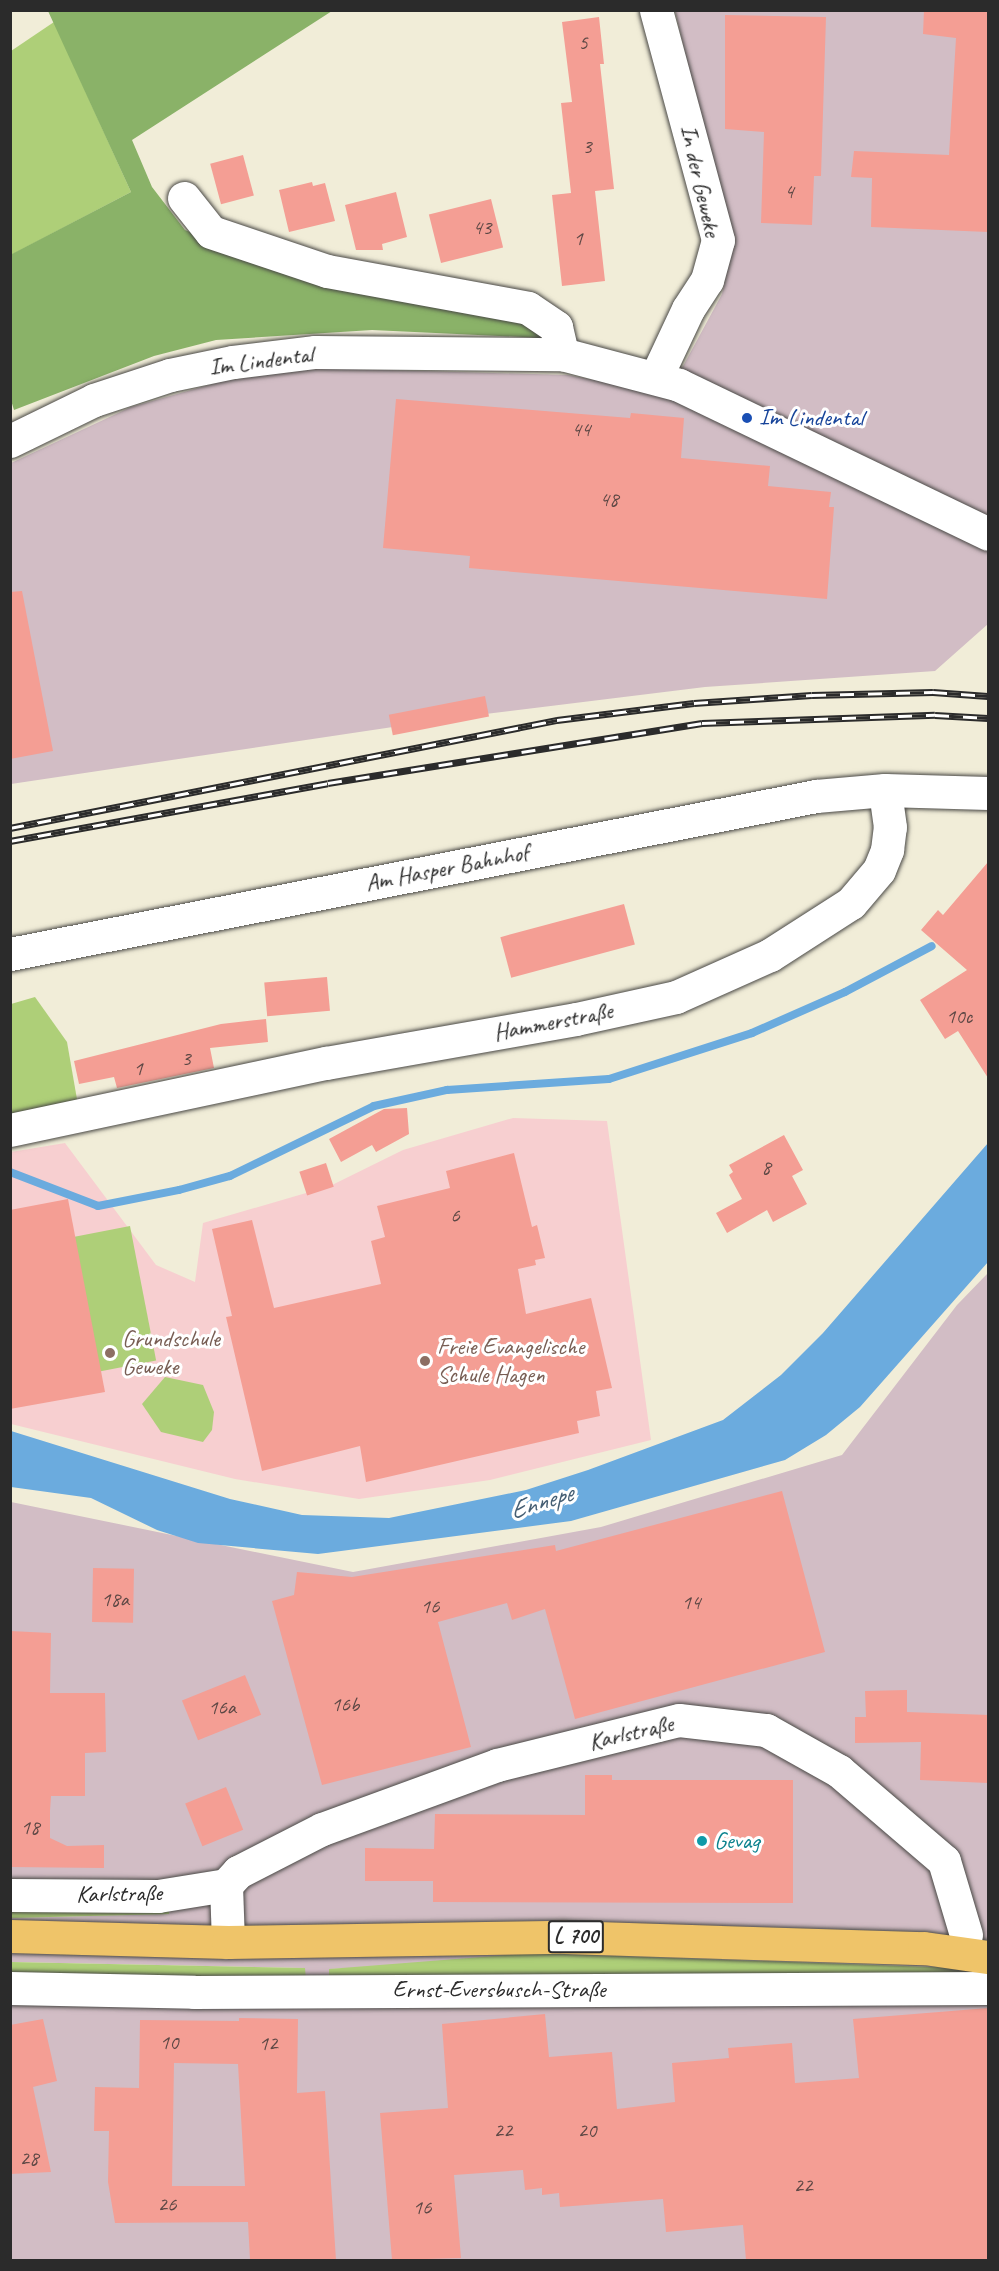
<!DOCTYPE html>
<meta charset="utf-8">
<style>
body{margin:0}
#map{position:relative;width:999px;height:2271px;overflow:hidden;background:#f1edd8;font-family:Caveat,sans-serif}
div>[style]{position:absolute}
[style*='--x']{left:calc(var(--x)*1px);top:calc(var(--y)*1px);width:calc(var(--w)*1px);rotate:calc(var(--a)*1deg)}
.built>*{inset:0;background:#f7cfd0}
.industrial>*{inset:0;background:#d2bdc5}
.green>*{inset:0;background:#aecf78;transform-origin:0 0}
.forest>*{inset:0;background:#8ab268}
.water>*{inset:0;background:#6babde}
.stream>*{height:8px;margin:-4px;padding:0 4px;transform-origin:4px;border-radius:4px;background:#6babde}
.building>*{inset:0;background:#f49e94;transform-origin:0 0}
.roads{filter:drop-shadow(0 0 2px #494845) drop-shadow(0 0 2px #494845)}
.street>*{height:33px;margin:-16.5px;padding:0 16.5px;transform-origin:16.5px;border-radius:16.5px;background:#fff}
.primary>*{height:33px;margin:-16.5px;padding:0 16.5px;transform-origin:16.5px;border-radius:16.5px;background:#efc469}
.rail>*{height:7px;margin-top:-3.5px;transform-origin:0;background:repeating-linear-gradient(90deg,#fff 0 14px,#2b2b2b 0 28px);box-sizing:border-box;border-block:2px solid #2b2b2b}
.dots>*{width:16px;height:16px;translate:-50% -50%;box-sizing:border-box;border:3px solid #fff;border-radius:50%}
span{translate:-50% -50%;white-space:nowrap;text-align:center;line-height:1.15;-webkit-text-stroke:6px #fff;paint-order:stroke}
.number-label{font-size:21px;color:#5d4845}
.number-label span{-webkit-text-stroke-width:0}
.shield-label span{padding:2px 4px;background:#fff;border:2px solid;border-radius:4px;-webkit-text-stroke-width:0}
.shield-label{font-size:22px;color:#2b2b2b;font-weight:700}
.street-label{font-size:24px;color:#2b2b2b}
.transit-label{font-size:24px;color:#164399}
.left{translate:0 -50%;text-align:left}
.education-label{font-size:24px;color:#785e54}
.culture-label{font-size:24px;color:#0d838f}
.water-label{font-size:26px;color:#455e73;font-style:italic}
.frame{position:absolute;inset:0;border:12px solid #2b2b2b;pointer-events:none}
</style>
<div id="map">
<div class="built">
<i style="clip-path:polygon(513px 1118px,607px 1121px,651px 1440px,490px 1480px,359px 1499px,235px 1479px,11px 1424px,11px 1152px,65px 1143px,156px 1265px,195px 1282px,203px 1223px,330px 1186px,403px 1150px)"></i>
</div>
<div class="industrial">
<i style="clip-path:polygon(675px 11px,988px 11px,988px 624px,935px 671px,705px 687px,453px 718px,11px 784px,11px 463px,131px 407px,223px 381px,317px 368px,568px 375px,668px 394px,722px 294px,732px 247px)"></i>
<i style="clip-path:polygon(988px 1273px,988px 1969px,665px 1955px,330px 1969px,329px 1980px,988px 1979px,988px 2260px,11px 2260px,11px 1977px,305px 1968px,11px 1962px,11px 1918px,169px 1914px,169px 1907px,11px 1904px,11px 1502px,353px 1572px,601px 1527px,842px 1455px,957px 1305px)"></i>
</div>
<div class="green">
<i style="clip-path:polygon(54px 22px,131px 192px,11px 255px,11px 51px)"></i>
<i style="clip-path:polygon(35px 997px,67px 1042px,78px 1105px,11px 1117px,11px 1004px)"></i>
<i style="left:130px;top:1226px;width:137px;height:59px;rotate:79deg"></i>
<i style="clip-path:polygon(165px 1377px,203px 1385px,214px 1412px,212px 1430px,203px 1442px,161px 1432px,142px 1404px)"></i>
<i style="clip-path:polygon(11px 1904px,169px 1907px,169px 1914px,11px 1918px)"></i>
<i style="clip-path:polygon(532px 1953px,988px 1969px,988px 1979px,329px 1980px,329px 1969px)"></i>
<i style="clip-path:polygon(11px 1962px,305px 1968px,306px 1980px,11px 1977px)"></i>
</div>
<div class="forest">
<i style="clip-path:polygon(48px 11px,332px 11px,132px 140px,152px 187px,185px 230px,238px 251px,526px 315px,543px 338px,372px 330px,216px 340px,154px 356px,14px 410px,10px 397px,10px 255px,131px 192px)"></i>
</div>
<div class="water">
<i style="clip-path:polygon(988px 1143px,988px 1262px,860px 1407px,826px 1435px,785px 1460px,571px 1521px,318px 1554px,198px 1543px,157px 1530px,91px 1498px,11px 1487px,11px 1431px,230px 1499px,302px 1515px,389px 1518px,526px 1490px,588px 1470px,723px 1420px,781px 1375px,823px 1333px)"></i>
</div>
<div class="stream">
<i style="--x:10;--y:1172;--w:94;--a:21.1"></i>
<i style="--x:98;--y:1206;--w:83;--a:-11.2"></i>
<i style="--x:179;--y:1190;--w:53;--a:-15.4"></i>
<i style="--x:230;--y:1176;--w:160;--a:-25.9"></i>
<i style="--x:374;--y:1106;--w:75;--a:-12.4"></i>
<i style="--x:447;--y:1090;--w:162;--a:-3.9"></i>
<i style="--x:609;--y:1079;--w:150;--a:-17.8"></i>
<i style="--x:752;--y:1033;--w:102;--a:-23.8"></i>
<i style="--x:845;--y:992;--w:98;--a:-27.9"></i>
</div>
<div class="building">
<i style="clip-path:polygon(924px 10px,988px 10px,988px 232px,871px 227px,872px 178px,851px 177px,854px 151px,949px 155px,956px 38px,923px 34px)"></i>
<i style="clip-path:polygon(725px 15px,826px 17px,821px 176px,814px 176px,812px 225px,761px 223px,764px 132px,725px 129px)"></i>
<i style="clip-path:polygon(599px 17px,604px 64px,600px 64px,614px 189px,595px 191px,605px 281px,562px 286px,552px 195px,571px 193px,561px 103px,572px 102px,562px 22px)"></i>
<i style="left:243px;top:155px;width:42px;height:34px;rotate:75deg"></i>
<i style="clip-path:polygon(312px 182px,313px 186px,325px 183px,335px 221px,289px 232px,279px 190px)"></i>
<i style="clip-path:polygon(396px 192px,407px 237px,382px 244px,383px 250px,356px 250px,345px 205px)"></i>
<i style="left:491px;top:199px;width:50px;height:64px;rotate:76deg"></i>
<i style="clip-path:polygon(396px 399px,630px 418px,631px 413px,684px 418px,681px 458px,770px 466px,768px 486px,831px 492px,829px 507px,834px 507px,827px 599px,469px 568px,470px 556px,383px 548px)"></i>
<i style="clip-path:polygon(22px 591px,53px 751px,10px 759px,10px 592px)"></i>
<i style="left:485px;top:696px;width:21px;height:98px;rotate:79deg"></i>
<i style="clip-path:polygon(988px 862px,988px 1078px,958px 1031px,945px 1039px,920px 1000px,967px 970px,921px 930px,938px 910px,943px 915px)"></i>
<i style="left:624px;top:904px;width:42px;height:128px;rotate:75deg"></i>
<i style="left:327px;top:977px;width:34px;height:63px;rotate:85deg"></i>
<i style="clip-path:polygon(266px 1019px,268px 1042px,210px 1048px,214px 1068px,117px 1088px,114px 1077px,79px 1084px,74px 1061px,221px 1024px)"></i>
<i style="clip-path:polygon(407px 1108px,409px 1134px,376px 1152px,372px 1145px,341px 1162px,329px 1139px,384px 1109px)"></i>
<i style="clip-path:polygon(784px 1135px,803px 1170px,792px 1176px,807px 1204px,773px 1222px,767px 1210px,727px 1233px,716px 1213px,742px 1199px,729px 1175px,733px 1172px,729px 1165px)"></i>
<i style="clip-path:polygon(514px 1153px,532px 1227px,537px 1225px,545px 1258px,535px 1260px,536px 1265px,518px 1269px,526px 1314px,591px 1298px,612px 1388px,596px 1391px,600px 1416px,577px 1421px,579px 1433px,366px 1482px,360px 1446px,262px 1471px,226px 1317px,232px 1316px,212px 1229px,252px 1220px,274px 1308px,381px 1284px,371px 1241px,385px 1237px,377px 1206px,450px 1188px,446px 1171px)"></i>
<i style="left:326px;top:1163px;width:25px;height:28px;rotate:72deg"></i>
<i style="clip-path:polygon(68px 1199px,105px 1392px,10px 1409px,10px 1210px)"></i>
<i style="clip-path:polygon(782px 1491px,825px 1652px,575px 1719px,545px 1609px,512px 1620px,507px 1603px,438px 1622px,471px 1747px,322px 1785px,272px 1601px,294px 1595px,297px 1572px,352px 1577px,555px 1545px,556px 1551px)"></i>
<i style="left:93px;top:1568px;width:41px;height:54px;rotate:1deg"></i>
<i style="clip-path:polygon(10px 1631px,51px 1633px,50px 1693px,105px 1693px,106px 1752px,85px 1753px,85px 1796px,51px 1796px,50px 1811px,50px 1838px,67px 1846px,104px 1845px,104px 1868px,10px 1867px)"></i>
<i style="left:245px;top:1675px;width:43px;height:68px;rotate:68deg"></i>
<i style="clip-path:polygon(907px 1690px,907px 1712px,988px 1715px,988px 1783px,920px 1780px,921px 1742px,855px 1743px,855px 1717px,866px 1717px,865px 1691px)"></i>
<i style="clip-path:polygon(585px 1775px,612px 1775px,612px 1780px,793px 1780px,793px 1903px,433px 1902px,433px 1881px,365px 1881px,365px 1848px,434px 1849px,435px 1814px,585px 1815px)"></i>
<i style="left:226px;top:1787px;width:46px;height:44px;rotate:68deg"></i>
<i style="clip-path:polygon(988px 2008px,988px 2260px,746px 2260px,743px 2225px,666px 2232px,663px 2199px,560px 2207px,559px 2193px,542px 2195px,542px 2188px,525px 2190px,523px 2170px,454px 2175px,461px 2258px,392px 2260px,380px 2113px,448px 2108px,442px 2024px,545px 2014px,549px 2057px,612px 2052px,617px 2109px,675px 2102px,672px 2063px,729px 2058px,728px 2048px,792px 2043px,795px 2083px,859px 2078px,853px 2019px)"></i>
<i style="clip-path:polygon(evenodd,239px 2018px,298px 2019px,297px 2093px,325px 2091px,336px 2260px,250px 2260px,248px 2222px,115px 2223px,108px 2182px,109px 2131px,94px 2131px,95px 2087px,139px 2088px,140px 2020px,239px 2021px,239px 2018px,174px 2063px,238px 2064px,245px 2186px,172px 2186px,174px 2063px)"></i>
<i style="clip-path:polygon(43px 2019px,57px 2081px,33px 2087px,51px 2172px,10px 2174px,10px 2025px)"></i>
</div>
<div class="roads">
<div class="street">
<i style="--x:184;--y:198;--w:43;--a:51.5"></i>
<i style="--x:211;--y:232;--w:122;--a:18.6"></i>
<i style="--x:327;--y:271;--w:204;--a:10.4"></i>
<i style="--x:528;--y:308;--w:34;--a:34"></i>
<i style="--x:556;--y:327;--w:28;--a:77"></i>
<i style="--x:656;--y:377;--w:75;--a:-64.8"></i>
<i style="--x:688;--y:309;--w:35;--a:-57"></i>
<i style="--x:707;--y:280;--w:41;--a:-74.6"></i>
<i style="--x:718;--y:240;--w:238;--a:-105.1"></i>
<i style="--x:10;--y:441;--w:93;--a:-26"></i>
<i style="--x:94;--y:400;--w:80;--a:-18.2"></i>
<i style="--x:170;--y:375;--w:64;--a:-11.7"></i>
<i style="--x:233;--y:362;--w:83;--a:-7"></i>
<i style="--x:315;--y:352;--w:247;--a:0.5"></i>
<i style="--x:562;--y:354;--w:121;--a:14.8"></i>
<i style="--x:679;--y:385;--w:343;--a:25.7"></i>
<i style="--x:10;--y:954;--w:821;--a:-11.09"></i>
<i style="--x:816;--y:796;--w:69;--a:-5"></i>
<i style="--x:885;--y:790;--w:103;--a:1.7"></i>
<i style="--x:10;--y:1130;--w:323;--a:-12"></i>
<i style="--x:326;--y:1063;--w:254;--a:-10"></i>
<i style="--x:576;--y:1019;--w:102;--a:-12.4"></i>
<i style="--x:676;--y:997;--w:103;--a:-24.1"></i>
<i style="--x:770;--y:955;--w:96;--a:-32.7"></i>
<i style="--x:851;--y:903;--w:43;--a:-49.7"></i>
<i style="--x:879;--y:870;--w:22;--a:-68"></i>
<i style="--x:887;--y:850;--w:23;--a:-83"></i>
<i style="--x:890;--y:827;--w:37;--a:-98"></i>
<i style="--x:226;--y:1885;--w:57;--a:88"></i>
<i style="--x:10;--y:1895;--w:148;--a:0.4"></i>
<i style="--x:158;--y:1896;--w:69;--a:-9.2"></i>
<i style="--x:226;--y:1885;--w:18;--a:-47"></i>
<i style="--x:238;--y:1872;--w:94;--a:-27.1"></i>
<i style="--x:322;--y:1829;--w:186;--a:-20.1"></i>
<i style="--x:497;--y:1765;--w:187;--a:-13.9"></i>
<i style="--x:679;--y:1720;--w:88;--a:6.6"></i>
<i style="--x:766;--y:1730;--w:84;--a:29.3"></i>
<i style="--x:839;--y:1771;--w:138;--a:40.6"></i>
<i style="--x:944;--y:1861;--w:77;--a:73.4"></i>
<i style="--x:10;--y:1988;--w:184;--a:1.2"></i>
<i style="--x:194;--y:1992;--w:794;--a:-0.29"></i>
</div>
<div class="primary">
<i style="--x:10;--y:1936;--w:218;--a:1.6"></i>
<i style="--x:228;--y:1942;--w:337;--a:-0.9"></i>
<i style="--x:565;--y:1937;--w:359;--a:1.8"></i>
<i style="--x:924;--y:1948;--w:65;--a:8"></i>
</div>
</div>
<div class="rail">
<i style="--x:10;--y:828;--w:558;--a:-11.17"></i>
<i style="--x:557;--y:720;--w:138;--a:-7.1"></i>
<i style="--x:694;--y:703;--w:118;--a:-3.9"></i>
<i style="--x:812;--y:695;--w:121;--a:-1.4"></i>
<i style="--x:933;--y:692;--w:55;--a:4.2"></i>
<i style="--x:10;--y:841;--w:323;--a:-10.3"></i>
<i style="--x:328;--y:783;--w:379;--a:-9.1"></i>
<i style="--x:702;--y:723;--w:233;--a:-2"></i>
<i style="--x:935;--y:715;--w:53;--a:3.2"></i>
</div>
<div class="dots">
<i style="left:747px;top:418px;background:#1a4fb4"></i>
<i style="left:110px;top:1353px;background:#8d6e63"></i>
<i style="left:425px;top:1361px;background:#8d6e63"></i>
<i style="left:702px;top:1841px;background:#0f9aa8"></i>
</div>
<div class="number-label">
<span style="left:583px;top:42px">5</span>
<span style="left:587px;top:146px">3</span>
<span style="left:789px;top:191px">4</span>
<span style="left:482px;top:227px">43</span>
<span style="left:578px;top:238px">1</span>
<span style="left:581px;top:429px">44</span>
<span style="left:609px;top:499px">48</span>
<span style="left:959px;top:1016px">10c</span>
<span style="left:186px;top:1058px">3</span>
<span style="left:138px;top:1068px">1</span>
<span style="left:766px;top:1167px">8</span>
<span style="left:455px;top:1215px">6</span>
<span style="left:115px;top:1599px">18a</span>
<span style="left:691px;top:1602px">14</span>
<span style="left:430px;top:1606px">16</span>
<span style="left:345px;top:1704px">16b</span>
<span style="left:222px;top:1707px">16a</span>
<span style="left:30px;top:1827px">18</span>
<span style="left:169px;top:2042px">10</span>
<span style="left:268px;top:2043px">12</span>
<span style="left:503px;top:2130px">22</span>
<span style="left:587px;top:2130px">20</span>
<span style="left:29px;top:2158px">28</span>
<span style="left:803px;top:2185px">22</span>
<span style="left:167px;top:2204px">26</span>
<span style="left:422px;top:2207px">16</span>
</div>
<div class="shield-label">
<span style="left:576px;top:1937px">L 700</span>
</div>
<div class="street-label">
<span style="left:700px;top:181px;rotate:77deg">In der Geweke</span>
<span style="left:261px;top:361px;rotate:-8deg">Im Lindental</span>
<span style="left:447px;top:868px;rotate:-11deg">Am Hasper Bahnhof</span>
<span style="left:553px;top:1022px;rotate:-11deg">Hammerstraße</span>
<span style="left:631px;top:1733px;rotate:-13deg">Karlstraße</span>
<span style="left:119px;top:1894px;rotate:-1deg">Karlstraße</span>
<span style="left:499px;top:1990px">Ernst-Eversbusch-Straße</span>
</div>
<div class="transit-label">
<span class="left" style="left:759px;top:418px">Im Lindental</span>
</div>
<div class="education-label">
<span class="left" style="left:122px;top:1353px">Grundschule<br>Geweke</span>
<span class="left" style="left:437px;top:1361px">Freie Evangelische<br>Schule Hagen</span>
</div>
<div class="culture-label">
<span class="left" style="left:714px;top:1841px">Gevag</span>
</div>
<div class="water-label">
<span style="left:541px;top:1502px;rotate:-17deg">Ennepe</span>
</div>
<div class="frame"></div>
</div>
